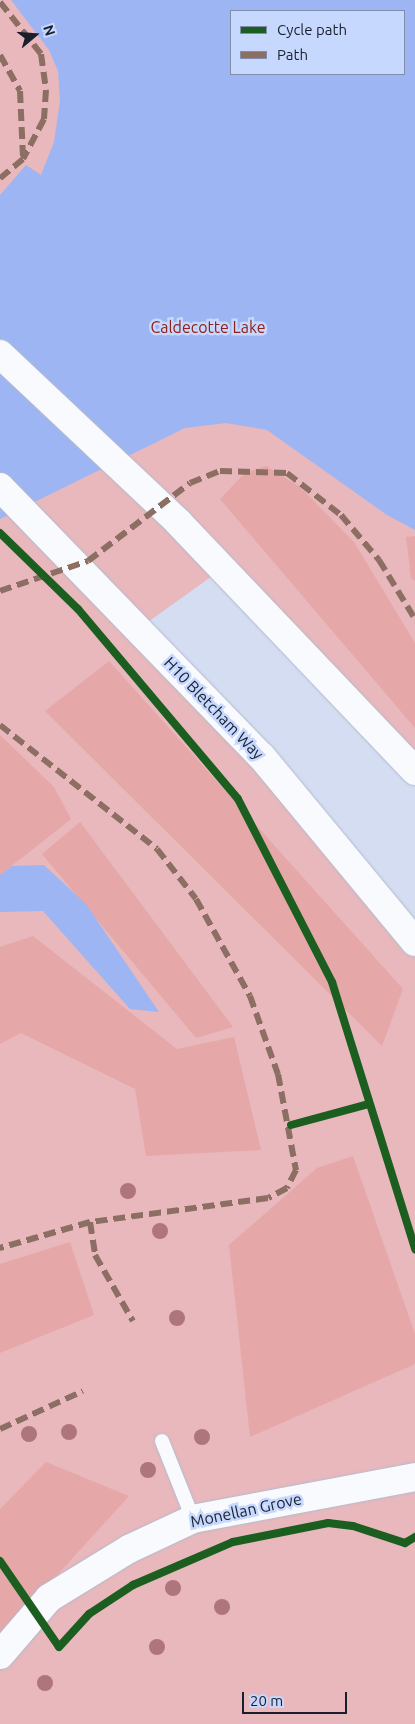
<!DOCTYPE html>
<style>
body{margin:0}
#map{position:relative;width:415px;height:1724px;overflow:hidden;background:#d4ddf2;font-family:Ubuntu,sans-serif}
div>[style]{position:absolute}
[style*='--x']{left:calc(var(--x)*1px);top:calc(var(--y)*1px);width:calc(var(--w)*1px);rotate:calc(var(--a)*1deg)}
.green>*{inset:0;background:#e8b8bc}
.forest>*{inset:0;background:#e6a7a9}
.water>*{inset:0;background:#9db5f3}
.roads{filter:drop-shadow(0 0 1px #b4bbcc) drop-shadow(0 0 1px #b4bbcc)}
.service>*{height:14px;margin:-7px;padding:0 7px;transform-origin:7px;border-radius:7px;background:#f9fafd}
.minor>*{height:28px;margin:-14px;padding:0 14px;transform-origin:14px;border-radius:14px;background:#f9fafd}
.trunk>*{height:28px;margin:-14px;padding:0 14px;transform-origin:14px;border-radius:14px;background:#f9fafd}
.quiet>*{height:6px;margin-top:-3px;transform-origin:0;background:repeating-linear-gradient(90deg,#8d6e63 0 12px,transparent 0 18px)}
.cycleway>*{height:8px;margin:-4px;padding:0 4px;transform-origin:4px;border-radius:4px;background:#1b5e20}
.trees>*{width:16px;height:16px;margin:-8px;border-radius:50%;background:#ae757d}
span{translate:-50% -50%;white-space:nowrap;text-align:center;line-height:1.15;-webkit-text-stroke:5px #c7d8ff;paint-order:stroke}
.park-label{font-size:16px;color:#8e201d}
.street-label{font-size:16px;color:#191f2d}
.legend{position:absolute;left:230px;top:10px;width:175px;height:65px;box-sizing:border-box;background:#c7d8ff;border:1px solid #818eab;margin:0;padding:6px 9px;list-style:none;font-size:15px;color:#191f2d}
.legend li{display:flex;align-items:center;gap:10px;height:25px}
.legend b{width:25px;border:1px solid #818eab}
.north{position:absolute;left:10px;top:10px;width:50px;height:50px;-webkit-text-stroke:4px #c7d8ff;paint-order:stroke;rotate:72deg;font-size:14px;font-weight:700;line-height:20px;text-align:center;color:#191f2d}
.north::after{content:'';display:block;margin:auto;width:18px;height:22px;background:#191f2d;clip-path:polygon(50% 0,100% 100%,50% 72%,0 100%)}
.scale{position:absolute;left:242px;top:1692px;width:105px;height:22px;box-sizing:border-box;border:2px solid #191f2d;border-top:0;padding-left:6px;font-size:15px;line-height:18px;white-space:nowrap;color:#191f2d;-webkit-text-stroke:4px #c7d8ff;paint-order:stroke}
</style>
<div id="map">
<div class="green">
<i style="clip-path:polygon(evenodd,0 0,415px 0,415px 771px,222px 569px,138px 629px,415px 942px,415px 1724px,0 1724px,0 0,231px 11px,404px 11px,404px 74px,231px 74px,231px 11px)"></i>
</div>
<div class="forest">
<i style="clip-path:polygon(266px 466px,300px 487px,354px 542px,415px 643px,415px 728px,220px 499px,245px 473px)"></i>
<i style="clip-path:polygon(415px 536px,415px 581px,411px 578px,406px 537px)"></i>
<i style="clip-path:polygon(109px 661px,403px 989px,382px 1046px,45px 711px)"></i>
<i style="clip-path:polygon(0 735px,54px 787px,71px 819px,0 875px)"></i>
<i style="clip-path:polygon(80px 822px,233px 1027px,196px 1038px,42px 854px)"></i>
<i style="clip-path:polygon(33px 936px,177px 1049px,234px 1037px,261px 1150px,146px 1156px,135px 1089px,21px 1033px,0 1044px,0 947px)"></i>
<i style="clip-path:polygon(353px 1156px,415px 1334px,415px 1364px,250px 1437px,229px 1245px,317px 1168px)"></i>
<i style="clip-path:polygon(70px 1242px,94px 1315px,0 1353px,0 1264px)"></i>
<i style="clip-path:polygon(46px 1462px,129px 1496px,0 1638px,0 1509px)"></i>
</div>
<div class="water">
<i style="clip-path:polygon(evenodd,11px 0,415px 0,415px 530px,387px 515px,267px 430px,226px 423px,185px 428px,0 519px,0 195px,26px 165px,41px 175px,54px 142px,60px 101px,58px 71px,49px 50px,11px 0,231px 11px,404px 11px,404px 74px,231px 74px,231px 11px)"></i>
<i style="clip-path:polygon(44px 865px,86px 904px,159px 1012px,130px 1009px,43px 911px,0 912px,0 875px,12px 866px)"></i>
</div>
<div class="roads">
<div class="service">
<i style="--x:162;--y:1441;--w:84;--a:68.3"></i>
</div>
<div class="minor">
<i style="--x:0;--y:1655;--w:75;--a:-49.3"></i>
<i style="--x:49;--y:1598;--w:94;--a:-31.5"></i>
<i style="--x:129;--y:1549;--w:71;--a:-25.1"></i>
<i style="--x:193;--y:1519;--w:226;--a:-10.7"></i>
</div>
<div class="trunk">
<i style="--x:0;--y:354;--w:245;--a:43.3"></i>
<i style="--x:178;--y:522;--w:344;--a:46.4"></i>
<i style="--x:0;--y:487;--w:376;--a:45.9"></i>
<i style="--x:262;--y:757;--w:240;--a:50.4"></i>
</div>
</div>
<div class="quiet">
<i style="--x:0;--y:2;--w:66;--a:51.7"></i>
<i style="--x:41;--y:54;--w:36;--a:82"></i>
<i style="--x:46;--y:90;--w:29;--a:94"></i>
<i style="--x:44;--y:119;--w:45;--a:117.7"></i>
<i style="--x:23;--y:159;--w:30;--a:140"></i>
<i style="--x:0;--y:55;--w:41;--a:60.9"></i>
<i style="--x:20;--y:91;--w:65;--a:87.4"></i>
<i style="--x:0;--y:591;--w:93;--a:-18.8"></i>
<i style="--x:88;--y:561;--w:128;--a:-37.4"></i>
<i style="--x:190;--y:483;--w:32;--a:-22"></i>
<i style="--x:220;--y:471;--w:67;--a:1.7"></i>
<i style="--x:287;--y:473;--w:68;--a:37.9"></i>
<i style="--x:341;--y:515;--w:59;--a:49.8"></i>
<i style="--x:379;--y:560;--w:69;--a:58.6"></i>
<i style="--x:0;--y:725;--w:200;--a:38.3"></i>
<i style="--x:157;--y:849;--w:63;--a:52"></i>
<i style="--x:196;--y:899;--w:111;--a:60.9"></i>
<i style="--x:250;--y:996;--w:83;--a:70.3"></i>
<i style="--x:278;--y:1074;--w:98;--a:79.4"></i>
<i style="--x:296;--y:1170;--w:20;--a:117"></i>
<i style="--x:287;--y:1188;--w:21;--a:152"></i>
<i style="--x:268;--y:1198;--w:180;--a:172.3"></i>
<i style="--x:90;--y:1222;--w:94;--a:163.9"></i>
<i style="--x:90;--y:1222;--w:33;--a:81"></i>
<i style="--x:95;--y:1255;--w:76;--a:60.1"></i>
<i style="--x:0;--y:1429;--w:91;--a:-24.6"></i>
</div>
<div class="cycleway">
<i style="--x:0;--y:533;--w:109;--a:44.3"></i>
<i style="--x:78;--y:609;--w:248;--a:49.9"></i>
<i style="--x:238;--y:799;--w:206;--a:62.8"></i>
<i style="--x:332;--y:982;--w:280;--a:72.7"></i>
<i style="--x:291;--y:1125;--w:81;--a:-15.1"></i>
<i style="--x:0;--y:1561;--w:104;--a:55.5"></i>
<i style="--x:59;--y:1647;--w:45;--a:-47.7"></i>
<i style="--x:89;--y:1614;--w:53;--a:-33.4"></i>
<i style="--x:133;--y:1585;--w:109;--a:-23.3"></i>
<i style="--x:233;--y:1542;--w:97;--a:-11.3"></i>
<i style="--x:328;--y:1523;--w:25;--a:7"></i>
<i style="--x:353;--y:1526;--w:55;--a:18.1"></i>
<i style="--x:405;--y:1543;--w:12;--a:-31"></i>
</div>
<div class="trees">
<i style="left:128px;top:1191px"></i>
<i style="left:160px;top:1231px"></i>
<i style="left:177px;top:1318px"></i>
<i style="left:69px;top:1432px"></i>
<i style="left:29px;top:1434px"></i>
<i style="left:202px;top:1437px"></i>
<i style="left:148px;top:1470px"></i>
<i style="left:173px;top:1588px"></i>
<i style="left:222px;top:1607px"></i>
<i style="left:157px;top:1647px"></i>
<i style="left:45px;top:1683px"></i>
</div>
<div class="park-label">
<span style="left:208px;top:327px">Caldecotte Lake</span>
</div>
<div class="street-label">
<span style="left:214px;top:708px;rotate:46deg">H10 Bletcham Way</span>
<span style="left:246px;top:1510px;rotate:-12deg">Monellan Grove</span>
</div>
<ul class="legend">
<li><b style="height:6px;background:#1b5e20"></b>Cycle path</li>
<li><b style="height:6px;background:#8d6e63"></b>Path</li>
</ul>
<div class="north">N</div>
<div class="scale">20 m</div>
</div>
